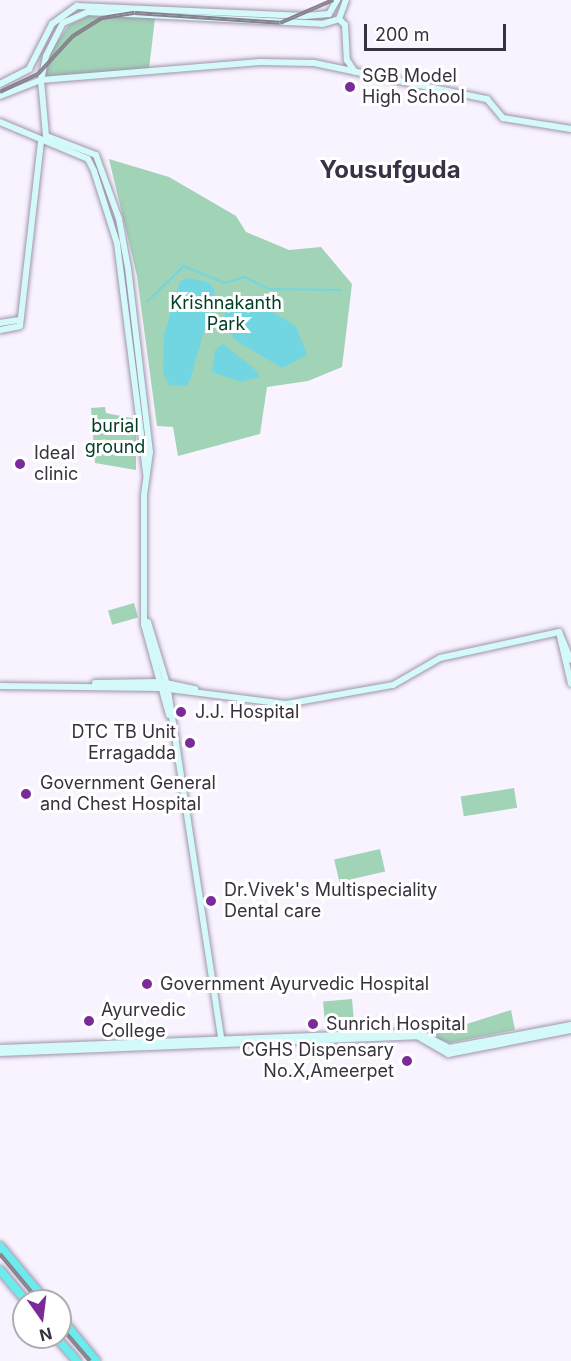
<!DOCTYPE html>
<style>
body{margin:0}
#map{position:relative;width:571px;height:1361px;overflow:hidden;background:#f8f3fe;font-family:Inter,sans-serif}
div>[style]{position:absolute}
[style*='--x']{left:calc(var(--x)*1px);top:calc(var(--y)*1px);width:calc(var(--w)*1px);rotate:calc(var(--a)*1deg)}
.green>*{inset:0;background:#a1d3b6;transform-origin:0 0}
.water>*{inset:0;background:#72d6e2}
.stream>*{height:1.5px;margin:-0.75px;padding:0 0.75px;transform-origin:0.75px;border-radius:0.75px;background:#72d6e2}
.roads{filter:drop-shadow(0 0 2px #a094ae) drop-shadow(0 0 2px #a094ae)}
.secondary>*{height:6px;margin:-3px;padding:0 3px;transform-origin:3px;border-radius:3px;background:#d3f9f9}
.highway>*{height:8px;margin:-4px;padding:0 4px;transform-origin:4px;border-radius:4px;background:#6cebec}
.rail>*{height:4px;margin-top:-2px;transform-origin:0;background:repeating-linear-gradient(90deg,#fff 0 4.5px,#86818c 0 9px);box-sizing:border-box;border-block:2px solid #86818c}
.dots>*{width:16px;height:16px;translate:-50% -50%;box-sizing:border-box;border:3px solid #fff;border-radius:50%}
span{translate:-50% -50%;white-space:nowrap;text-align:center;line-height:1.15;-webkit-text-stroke:6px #fff;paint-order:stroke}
.poi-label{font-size:18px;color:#37323d}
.left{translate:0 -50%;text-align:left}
.right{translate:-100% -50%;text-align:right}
.park-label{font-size:18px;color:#003d24}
.district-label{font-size:24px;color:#3b3146;font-weight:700}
.north{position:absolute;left:12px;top:1289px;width:60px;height:60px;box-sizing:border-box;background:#fff;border:2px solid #afadb1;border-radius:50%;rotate:166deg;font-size:16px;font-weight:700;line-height:24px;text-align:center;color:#37323d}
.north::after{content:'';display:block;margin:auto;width:21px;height:27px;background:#7b2a9a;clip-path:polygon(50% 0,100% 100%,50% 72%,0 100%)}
.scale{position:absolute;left:364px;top:24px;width:142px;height:27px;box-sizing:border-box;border:3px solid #37323d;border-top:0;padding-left:8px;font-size:18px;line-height:21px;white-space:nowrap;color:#37323d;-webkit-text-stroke:4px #fff;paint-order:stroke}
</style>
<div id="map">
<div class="green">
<i style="clip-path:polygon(88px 16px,155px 18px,149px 69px,46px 80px,46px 57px,69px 25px)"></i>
<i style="clip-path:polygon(109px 159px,169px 177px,236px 216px,246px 232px,289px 250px,321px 247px,352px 284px,342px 367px,308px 381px,267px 387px,260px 434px,178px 456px,173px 427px,157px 426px,137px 276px)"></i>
<i style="clip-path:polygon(105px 407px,106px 413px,136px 419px,136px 470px,95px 463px,91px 408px)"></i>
<i style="left:134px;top:603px;width:15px;height:27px;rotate:74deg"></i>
<i style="left:514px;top:788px;width:20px;height:54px;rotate:81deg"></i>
<i style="left:380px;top:849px;width:23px;height:47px;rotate:77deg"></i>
<i style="left:352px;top:999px;width:34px;height:29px;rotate:85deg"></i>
<i style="clip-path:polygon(511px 1010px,515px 1030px,449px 1043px,429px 1036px)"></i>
</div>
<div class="water">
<i style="clip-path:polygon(189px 278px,210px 283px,215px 292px,191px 377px,187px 385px,170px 386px,163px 373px,164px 335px,180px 281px)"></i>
<i style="clip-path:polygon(245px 296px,296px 326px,307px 355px,282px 368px,237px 341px,227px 331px,224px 316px,234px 299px)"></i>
<i style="clip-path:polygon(223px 344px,257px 371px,259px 377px,241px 382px,212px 372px,215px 350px)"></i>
</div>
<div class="stream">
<i style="--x:147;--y:302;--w:52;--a:-44.2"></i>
<i style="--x:184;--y:266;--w:44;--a:22.5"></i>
<i style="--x:225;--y:283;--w:21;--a:-17"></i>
<i style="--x:245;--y:277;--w:28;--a:26"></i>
<i style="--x:270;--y:289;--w:71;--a:0.8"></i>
</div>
<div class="roads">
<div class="secondary">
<i style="--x:339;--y:19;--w:8;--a:45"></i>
<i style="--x:345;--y:25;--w:35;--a:87"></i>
<i style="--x:347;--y:60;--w:14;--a:56"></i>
<i style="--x:0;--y:84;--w:33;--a:-27"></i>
<i style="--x:29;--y:69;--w:51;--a:-62.9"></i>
<i style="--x:52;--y:24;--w:31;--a:-36"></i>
<i style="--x:77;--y:6;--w:228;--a:2.5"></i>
<i style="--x:305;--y:16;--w:24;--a:-5"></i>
<i style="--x:329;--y:14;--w:16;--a:-60"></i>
<i style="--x:0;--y:96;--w:44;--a:-21.3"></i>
<i style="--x:41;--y:80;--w:220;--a:-4.7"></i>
<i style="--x:260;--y:62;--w:54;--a:1.1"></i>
<i style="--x:314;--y:63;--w:177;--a:11.8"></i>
<i style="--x:487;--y:99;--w:25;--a:50"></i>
<i style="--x:503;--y:118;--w:69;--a:9.2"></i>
<i style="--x:0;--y:122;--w:95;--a:22.8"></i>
<i style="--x:88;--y:159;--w:13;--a:63"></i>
<i style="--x:94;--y:171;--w:76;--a:72.3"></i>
<i style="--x:117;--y:243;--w:233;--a:82.8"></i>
<i style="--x:0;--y:323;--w:20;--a:-9"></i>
<i style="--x:0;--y:330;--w:20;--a:-11"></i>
<i style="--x:20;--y:326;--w:186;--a:-83.5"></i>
<i style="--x:148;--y:622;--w:65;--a:73"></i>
<i style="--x:167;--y:684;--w:362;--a:81.3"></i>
<i style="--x:559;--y:632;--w:53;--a:77"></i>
<i style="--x:559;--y:632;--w:30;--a:67"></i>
<i style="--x:95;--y:683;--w:66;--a:-0.9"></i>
<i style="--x:161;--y:682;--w:35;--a:12"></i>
<i style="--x:0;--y:686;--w:161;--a:0.7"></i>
<i style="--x:161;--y:688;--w:126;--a:7.3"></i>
<i style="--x:286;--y:704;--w:109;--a:-10.1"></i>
<i style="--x:393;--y:685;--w:54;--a:-29.9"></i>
<i style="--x:440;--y:658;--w:122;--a:-12.3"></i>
<i style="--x:169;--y:715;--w:94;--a:-105.4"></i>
<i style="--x:144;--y:624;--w:129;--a:-90"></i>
<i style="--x:144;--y:495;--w:43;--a:-82.1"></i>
<i style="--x:150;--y:452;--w:185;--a:-96.8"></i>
<i style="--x:128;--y:268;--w:50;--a:-100.4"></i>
<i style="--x:119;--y:219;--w:68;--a:-109.8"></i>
<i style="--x:96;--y:155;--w:53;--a:-159.2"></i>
<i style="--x:46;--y:136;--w:56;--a:-95.1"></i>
<i style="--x:41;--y:80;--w:25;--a:-78"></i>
<i style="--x:46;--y:56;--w:37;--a:-63"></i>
<i style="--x:63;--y:23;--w:27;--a:-24"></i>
<i style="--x:88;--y:12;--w:234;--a:2.9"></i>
<i style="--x:322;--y:24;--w:18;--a:-16"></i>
<i style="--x:339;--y:19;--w:20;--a:-70"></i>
<i style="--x:0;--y:1048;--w:418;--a:-2.2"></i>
<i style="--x:418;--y:1032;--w:35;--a:27"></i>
<i style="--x:449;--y:1048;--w:124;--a:-10.7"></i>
<i style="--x:0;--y:1053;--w:417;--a:-2.3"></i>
<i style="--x:417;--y:1036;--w:36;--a:30"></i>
<i style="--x:448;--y:1054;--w:125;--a:-11"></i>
</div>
<div class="highway">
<i style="--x:0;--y:1246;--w:72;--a:50.1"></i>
<i style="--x:0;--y:1270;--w:40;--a:50"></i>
<i style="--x:60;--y:1317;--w:57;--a:50.7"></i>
<i style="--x:56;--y:1337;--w:32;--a:49"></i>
</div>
</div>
<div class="rail">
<i style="--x:0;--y:92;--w:42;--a:-25.3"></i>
<i style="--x:38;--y:74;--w:52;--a:-47.4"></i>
<i style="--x:73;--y:36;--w:34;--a:-32"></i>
<i style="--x:102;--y:18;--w:33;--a:-9"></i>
<i style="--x:135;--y:13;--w:145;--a:3.9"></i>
<i style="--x:280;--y:23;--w:58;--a:-23.5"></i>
<i style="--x:0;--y:1254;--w:61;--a:50.3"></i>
<i style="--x:60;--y:1326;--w:46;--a:49.4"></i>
</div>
<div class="dots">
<i style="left:350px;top:87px;background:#7b2a9a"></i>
<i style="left:20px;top:464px;background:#7b2a9a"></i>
<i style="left:181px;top:712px;background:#7b2a9a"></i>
<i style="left:190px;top:743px;background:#7b2a9a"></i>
<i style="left:26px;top:794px;background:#7b2a9a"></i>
<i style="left:211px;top:901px;background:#7b2a9a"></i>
<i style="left:147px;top:984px;background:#7b2a9a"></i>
<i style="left:89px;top:1021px;background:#7b2a9a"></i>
<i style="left:313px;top:1024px;background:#7b2a9a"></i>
<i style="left:407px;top:1061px;background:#7b2a9a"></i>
</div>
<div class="poi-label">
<span class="left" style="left:362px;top:87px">SGB Model<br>High School</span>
<span class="left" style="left:34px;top:464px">Ideal<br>clinic</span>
<span class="left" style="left:195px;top:712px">J.J. Hospital</span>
<span class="right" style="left:176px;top:743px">DTC TB Unit<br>Erragadda</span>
<span class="left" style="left:40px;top:794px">Government General<br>and Chest Hospital</span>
<span class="left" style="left:224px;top:901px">Dr.Vivek's Multispeciality<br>Dental care</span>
<span class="left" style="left:160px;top:984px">Government Ayurvedic Hospital</span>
<span class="left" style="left:101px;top:1021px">Ayurvedic<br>College</span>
<span class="left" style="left:326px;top:1024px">Sunrich Hospital</span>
<span class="right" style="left:394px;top:1061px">CGHS Dispensary<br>No.X,Ameerpet</span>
</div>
<div class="park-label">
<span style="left:226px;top:314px">Krishnakanth<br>Park</span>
<span style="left:115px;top:437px">burial<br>ground</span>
</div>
<div class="district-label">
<span style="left:390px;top:170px">Yousufguda</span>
</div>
<div class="north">N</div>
<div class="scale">200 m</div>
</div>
